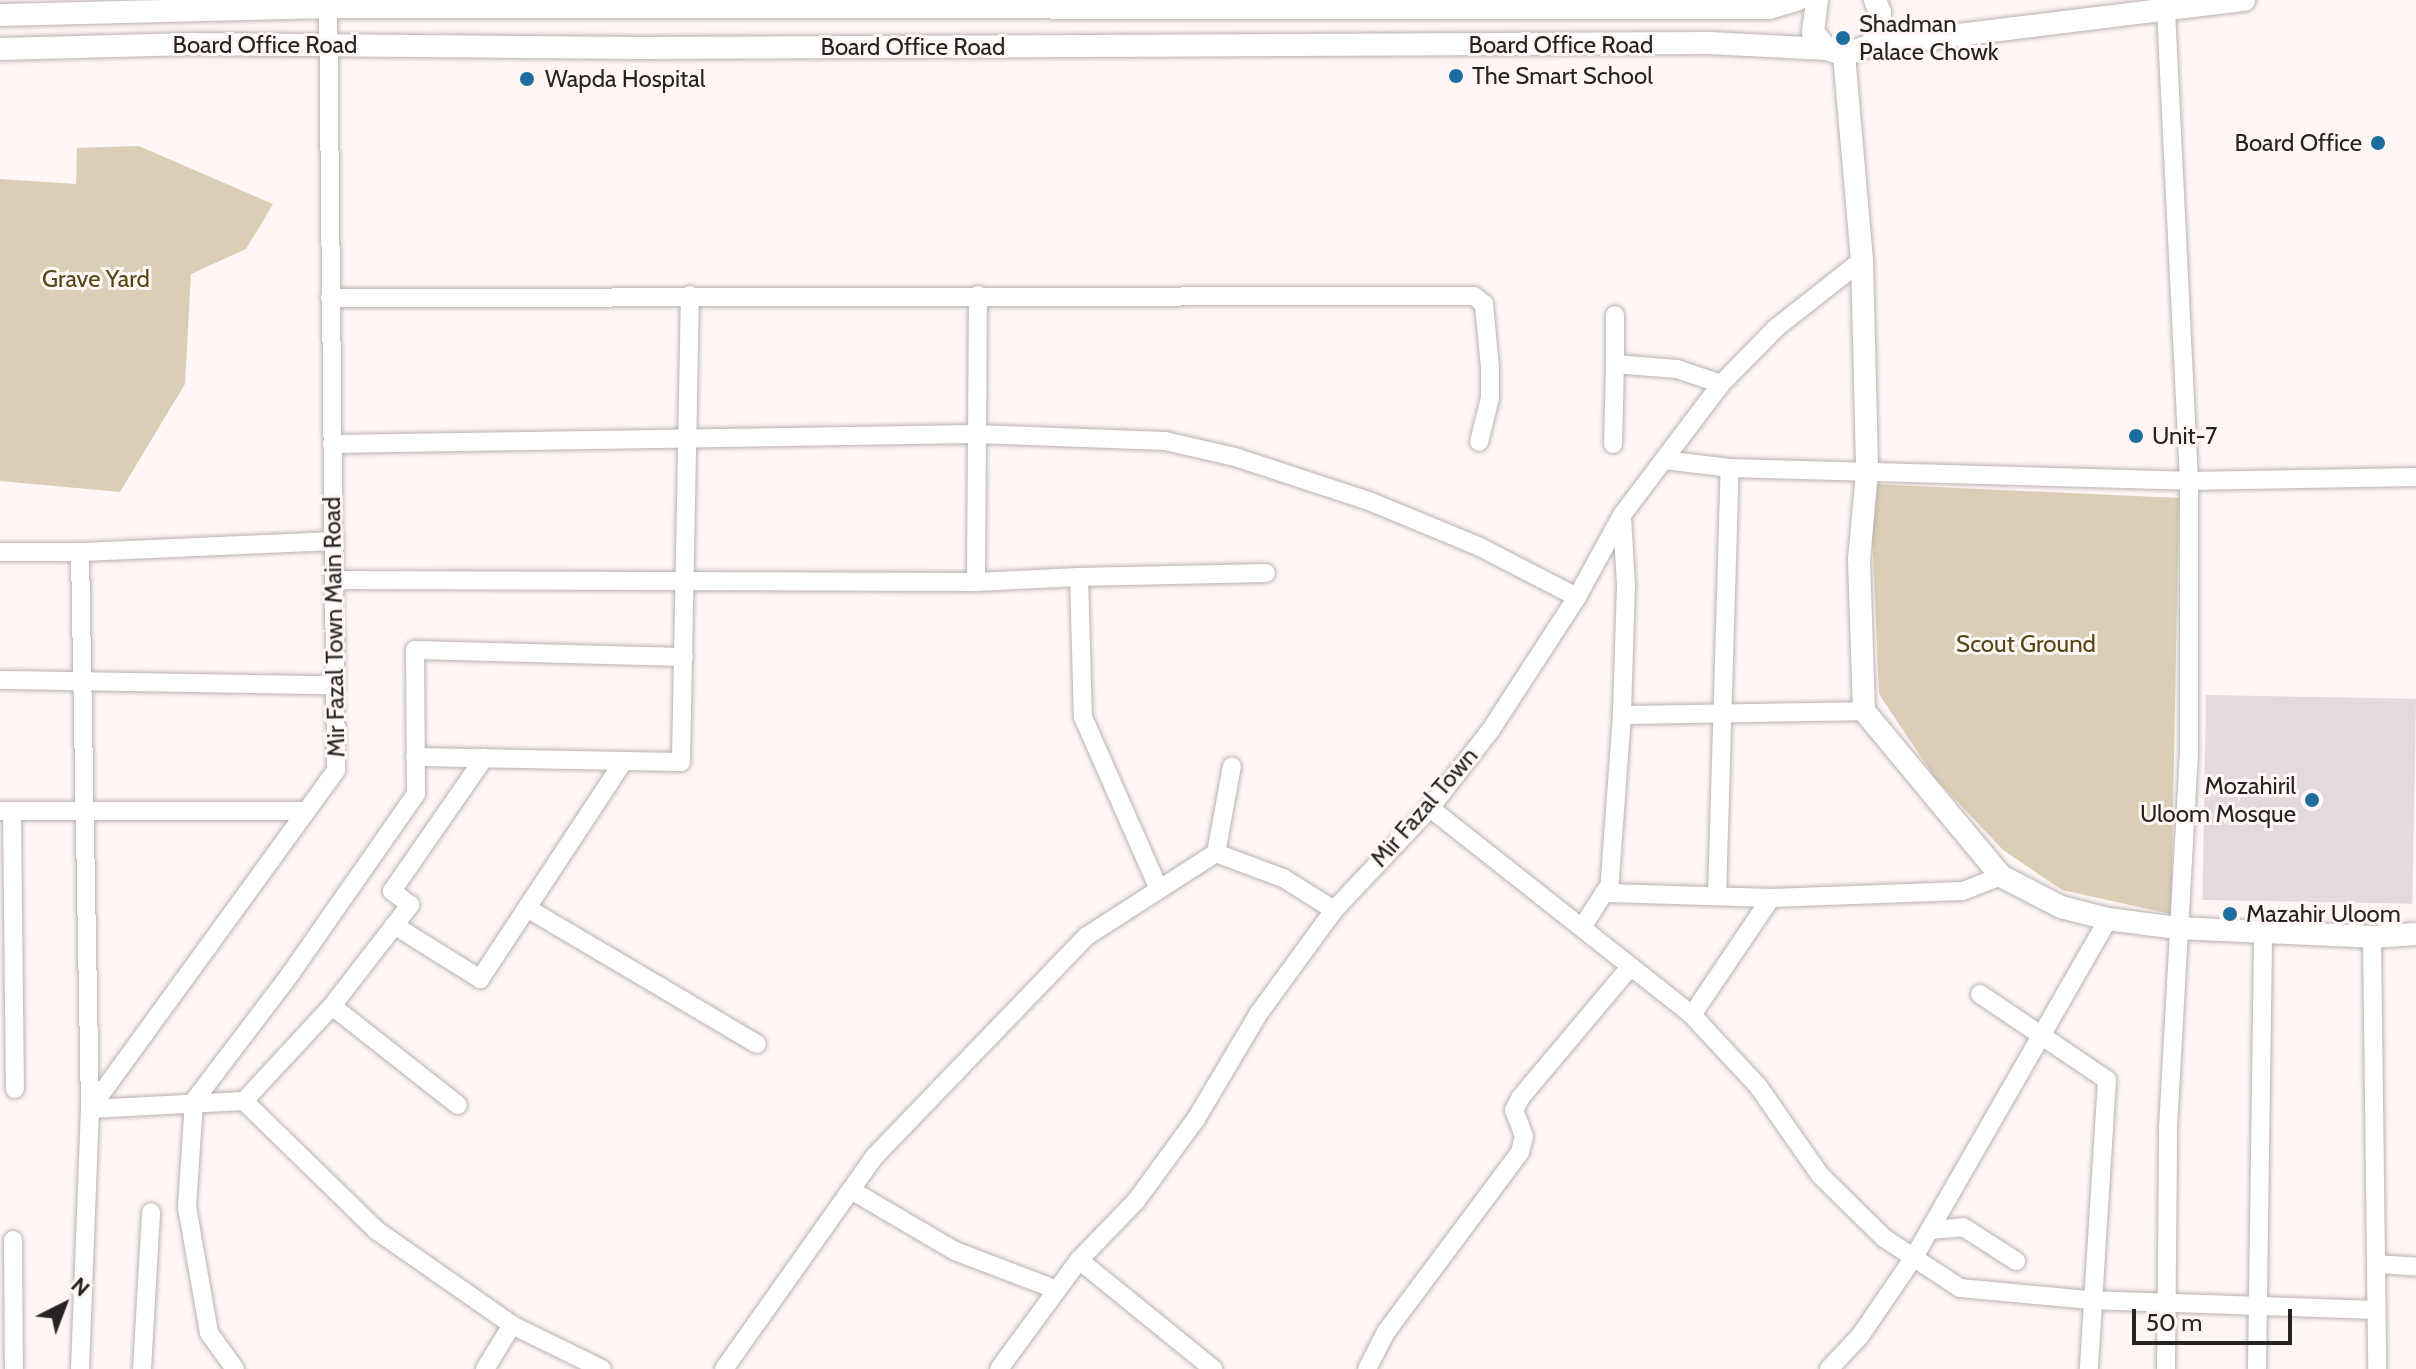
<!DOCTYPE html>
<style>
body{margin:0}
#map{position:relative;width:2416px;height:1369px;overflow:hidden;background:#fef7f6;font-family:Cabin,sans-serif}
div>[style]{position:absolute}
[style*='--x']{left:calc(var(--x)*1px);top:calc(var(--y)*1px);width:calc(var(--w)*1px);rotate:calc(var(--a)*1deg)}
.green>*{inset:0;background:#daceb6}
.building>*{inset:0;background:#e4dadd;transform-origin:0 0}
.roads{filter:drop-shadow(0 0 2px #bbb1af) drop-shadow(0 0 2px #bbb1af)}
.minor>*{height:18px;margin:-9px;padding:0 9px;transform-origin:9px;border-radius:9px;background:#fff}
.tertiary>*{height:22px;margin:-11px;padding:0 11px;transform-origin:11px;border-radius:11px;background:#fff}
.dots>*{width:22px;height:22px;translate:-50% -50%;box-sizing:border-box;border:4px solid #fef7f6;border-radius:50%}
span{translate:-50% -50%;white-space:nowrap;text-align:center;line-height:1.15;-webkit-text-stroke:6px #fef7f6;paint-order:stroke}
.poi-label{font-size:24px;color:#272322}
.left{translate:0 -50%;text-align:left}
.right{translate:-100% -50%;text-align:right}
.street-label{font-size:24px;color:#272322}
.park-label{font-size:24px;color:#594413}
.north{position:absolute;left:24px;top:1265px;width:80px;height:80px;-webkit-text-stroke:6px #fef7f6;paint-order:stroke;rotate:42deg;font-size:22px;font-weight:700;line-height:32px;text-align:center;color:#272322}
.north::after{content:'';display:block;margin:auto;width:28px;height:36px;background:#272322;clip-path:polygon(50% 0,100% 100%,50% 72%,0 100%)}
.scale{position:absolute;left:2132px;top:1309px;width:160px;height:36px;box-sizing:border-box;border:4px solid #272322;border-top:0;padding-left:10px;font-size:24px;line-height:28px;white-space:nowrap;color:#272322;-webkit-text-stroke:6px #fef7f6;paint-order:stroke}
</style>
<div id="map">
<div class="green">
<i style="clip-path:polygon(139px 146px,273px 204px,246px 249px,191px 274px,185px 384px,120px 492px,0 481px,0 179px,76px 184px,77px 148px)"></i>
<i style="clip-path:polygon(1870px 484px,2179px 498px,2171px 914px,2062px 890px,2003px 850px,1935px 778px,1879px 694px)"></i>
</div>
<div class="building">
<i style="left:2206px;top:695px;width:210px;height:205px;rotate:1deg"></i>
</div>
<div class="roads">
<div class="minor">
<i style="--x:978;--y:295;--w:287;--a:90.4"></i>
<i style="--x:976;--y:582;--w:103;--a:-2.8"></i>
<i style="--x:1079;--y:577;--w:140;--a:88.4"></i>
<i style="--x:1083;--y:717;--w:188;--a:66.2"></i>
<i style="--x:330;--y:298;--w:1144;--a:-0.1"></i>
<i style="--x:1474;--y:296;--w:13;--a:39"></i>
<i style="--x:1484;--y:304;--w:64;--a:84.6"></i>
<i style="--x:1490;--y:368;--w:30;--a:90"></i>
<i style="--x:1490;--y:398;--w:45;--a:104"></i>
<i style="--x:1615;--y:315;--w:49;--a:90"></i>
<i style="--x:332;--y:444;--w:644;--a:-0.89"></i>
<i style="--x:976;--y:434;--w:189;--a:2.1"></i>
<i style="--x:1165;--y:441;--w:72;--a:12.9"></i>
<i style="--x:1235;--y:457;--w:141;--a:18.2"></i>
<i style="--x:1369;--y:501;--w:120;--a:22.5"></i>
<i style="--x:1480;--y:547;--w:109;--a:27.3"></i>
<i style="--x:1613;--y:444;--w:80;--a:-88.6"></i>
<i style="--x:1615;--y:364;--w:62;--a:4.6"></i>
<i style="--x:1677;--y:369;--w:46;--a:18.8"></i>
<i style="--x:1664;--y:460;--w:66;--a:6.9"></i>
<i style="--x:1730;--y:468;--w:459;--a:1.6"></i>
<i style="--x:2189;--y:481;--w:227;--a:-1"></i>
<i style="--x:1622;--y:517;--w:68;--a:86.6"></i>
<i style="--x:1626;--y:585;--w:130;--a:91.8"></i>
<i style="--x:1622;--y:715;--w:178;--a:94.2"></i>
<i style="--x:1609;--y:893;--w:162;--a:1.8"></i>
<i style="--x:1771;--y:898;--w:192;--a:-2.1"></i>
<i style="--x:1963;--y:891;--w:41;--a:-21.5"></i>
<i style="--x:0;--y:552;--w:80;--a:0"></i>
<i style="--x:80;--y:552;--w:557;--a:88.97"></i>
<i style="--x:90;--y:1109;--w:154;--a:-3"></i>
<i style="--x:244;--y:1101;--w:185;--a:44.3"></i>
<i style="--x:376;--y:1230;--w:166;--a:34.9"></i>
<i style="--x:512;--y:1325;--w:100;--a:26.1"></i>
<i style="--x:80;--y:552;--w:251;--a:-2.5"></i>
<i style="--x:1079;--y:577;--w:187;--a:-1.2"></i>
<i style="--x:334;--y:580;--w:642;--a:0.18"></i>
<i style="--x:0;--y:680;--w:335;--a:0.9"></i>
<i style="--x:1622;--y:715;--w:242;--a:-0.9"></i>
<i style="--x:415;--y:757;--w:266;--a:1.1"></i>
<i style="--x:681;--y:762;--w:467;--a:-88.9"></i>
<i style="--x:1430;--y:808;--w:334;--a:38.3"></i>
<i style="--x:1692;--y:1015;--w:97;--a:47.1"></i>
<i style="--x:1758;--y:1086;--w:108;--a:55.1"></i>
<i style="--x:1820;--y:1175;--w:90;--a:44.5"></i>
<i style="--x:1884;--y:1238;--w:91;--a:33.3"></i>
<i style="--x:1960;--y:1288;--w:131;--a:5.3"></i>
<i style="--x:2090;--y:1300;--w:286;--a:2"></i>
<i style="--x:0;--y:811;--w:304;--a:0"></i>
<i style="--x:12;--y:811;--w:278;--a:89.4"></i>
<i style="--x:1216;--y:853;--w:88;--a:-79.6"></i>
<i style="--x:1717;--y:896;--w:428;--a:-88.3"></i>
<i style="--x:527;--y:908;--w:267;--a:30.6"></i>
<i style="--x:394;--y:925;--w:102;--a:32.1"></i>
<i style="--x:480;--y:979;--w:261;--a:-56.6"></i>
<i style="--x:1583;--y:926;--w:43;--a:-57.4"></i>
<i style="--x:2372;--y:937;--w:432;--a:89.3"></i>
<i style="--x:1980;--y:994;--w:153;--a:34.1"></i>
<i style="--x:2107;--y:1080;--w:290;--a:93.6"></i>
<i style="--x:332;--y:1006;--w:160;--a:38.2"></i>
<i style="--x:1692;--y:1015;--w:141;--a:-56"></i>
<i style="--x:244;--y:1101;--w:129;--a:-47.2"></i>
<i style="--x:332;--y:1006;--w:128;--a:-52.3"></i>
<i style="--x:410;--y:905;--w:23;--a:-142"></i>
<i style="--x:392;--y:891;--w:162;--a:-55.3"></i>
<i style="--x:851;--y:1190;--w:121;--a:30.4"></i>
<i style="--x:955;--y:1251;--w:109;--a:20.9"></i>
<i style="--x:1931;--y:1230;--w:32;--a:-5"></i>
<i style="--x:1963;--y:1227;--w:63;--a:32.7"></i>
<i style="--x:13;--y:1240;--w:129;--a:89.6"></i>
<i style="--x:1079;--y:1260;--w:173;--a:39.1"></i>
<i style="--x:2377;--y:1264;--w:39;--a:4"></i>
<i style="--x:80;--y:1369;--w:260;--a:-87.8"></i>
<i style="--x:90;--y:1109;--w:419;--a:-54"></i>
<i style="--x:336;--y:770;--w:770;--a:-90.6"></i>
<i style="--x:142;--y:1369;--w:157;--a:-86.7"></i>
<i style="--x:235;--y:1369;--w:44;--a:-125.8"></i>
<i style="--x:209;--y:1333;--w:128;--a:-99.9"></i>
<i style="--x:187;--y:1207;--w:106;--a:-86.2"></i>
<i style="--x:194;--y:1101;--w:161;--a:-52.8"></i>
<i style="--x:291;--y:973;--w:218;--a:-55.1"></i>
<i style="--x:416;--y:794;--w:144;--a:-90.4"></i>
<i style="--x:415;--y:650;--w:269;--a:1.5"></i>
<i style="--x:485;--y:1369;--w:52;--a:-58.5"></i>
<i style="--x:724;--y:1369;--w:261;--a:-54.7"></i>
<i style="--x:875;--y:1156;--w:306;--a:-46.1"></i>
<i style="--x:1087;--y:936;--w:153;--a:-32.8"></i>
<i style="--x:1216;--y:853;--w:72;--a:20.5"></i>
<i style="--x:1283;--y:878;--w:60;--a:32.1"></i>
<i style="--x:999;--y:1369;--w:135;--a:-53.7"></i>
<i style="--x:1079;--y:1260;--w:82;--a:-46"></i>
<i style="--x:1136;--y:1201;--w:102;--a:-53.8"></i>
<i style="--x:1196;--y:1119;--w:123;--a:-59.3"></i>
<i style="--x:1259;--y:1013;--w:127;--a:-53.9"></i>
<i style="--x:1334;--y:910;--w:140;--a:-46.7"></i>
<i style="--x:1430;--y:808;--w:98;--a:-52.1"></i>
<i style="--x:1490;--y:731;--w:160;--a:-57"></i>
<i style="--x:1577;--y:597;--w:94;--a:-61.2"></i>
<i style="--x:1622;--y:515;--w:164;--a:-52.9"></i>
<i style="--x:1721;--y:384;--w:78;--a:-45.5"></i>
<i style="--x:1776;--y:328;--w:110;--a:-38.3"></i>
<i style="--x:1367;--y:1369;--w:42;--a:-62.8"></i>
<i style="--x:1386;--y:1332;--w:224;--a:-53.3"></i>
<i style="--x:1520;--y:1152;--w:16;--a:-76"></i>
<i style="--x:1524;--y:1136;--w:28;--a:-111"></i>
<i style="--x:1514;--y:1110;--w:15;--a:-62"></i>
<i style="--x:1521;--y:1097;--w:170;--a:-50"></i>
<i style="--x:1829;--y:1369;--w:45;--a:-46.8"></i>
<i style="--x:1860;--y:1336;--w:96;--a:-55.6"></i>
<i style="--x:1914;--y:1257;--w:390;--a:-60.1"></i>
<i style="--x:2166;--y:1369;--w:241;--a:-89.5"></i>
<i style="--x:2168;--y:1128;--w:375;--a:-86.8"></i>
<i style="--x:2189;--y:754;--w:273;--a:-90"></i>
<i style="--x:2189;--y:481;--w:471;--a:-92.8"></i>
<i style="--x:2257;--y:1369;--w:437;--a:-89.2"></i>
</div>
<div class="tertiary">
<i style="--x:1817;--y:0;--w:32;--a:97"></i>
<i style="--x:1813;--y:32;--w:22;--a:51"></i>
<i style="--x:1827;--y:49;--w:18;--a:19"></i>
<i style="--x:1844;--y:55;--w:27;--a:-20"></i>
<i style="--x:1869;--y:46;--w:14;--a:-51"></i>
<i style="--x:1878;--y:35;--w:23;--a:-85"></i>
<i style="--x:1880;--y:12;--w:13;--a:-113"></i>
<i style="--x:0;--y:15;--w:328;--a:-1.4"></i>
<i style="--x:328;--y:7;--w:1441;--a:0.04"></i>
<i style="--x:1769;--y:8;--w:29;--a:-16"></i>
<i style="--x:1869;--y:46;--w:378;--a:-7"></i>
<i style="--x:0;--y:49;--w:191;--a:-1.5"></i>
<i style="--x:191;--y:44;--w:449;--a:0.5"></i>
<i style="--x:640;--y:48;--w:1069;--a:-0.27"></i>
<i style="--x:1709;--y:43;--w:118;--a:2.9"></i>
<i style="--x:1844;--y:55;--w:206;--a:85"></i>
<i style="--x:1862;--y:260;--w:212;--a:88.6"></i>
<i style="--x:1867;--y:472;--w:88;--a:95.2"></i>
<i style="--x:1859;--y:560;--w:151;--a:88.1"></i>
<i style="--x:1864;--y:711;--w:214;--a:50.3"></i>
<i style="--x:2001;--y:876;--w:68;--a:27.3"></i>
<i style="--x:2061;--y:907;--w:49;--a:14.3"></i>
<i style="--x:2108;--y:919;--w:70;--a:7.4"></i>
<i style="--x:2177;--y:928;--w:195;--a:2.6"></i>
<i style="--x:2372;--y:937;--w:44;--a:-3.9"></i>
</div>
</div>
<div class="dots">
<i style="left:1843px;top:38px;background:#1d6e9f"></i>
<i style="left:1456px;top:76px;background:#1d6e9f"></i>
<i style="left:527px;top:79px;background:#1d6e9f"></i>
<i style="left:2378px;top:143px;background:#1d6e9f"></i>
<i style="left:2136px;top:436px;background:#1d6e9f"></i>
<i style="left:2312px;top:800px;background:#1d6e9f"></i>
<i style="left:2230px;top:914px;background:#1d6e9f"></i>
</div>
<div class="poi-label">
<span class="left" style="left:1859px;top:38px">Shadman<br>Palace Chowk</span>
<span class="left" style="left:1472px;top:76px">The Smart School</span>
<span class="left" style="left:545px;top:79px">Wapda Hospital</span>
<span class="right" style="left:2362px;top:143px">Board Office</span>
<span class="left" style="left:2152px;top:436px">Unit-7</span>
<span class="right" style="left:2296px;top:800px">Mozahiril<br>Uloom Mosque</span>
<span class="left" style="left:2246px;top:914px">Mazahir Uloom</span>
</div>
<div class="street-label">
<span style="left:265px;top:45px">Board Office Road</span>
<span style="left:1561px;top:45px">Board Office Road</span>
<span style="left:913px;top:47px">Board Office Road</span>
<span style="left:334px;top:627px;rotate:-91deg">Mir Fazal Town Main Road</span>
<span style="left:1424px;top:807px;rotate:-49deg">Mir Fazal Town</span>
</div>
<div class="park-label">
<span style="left:96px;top:279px">Grave Yard</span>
<span style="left:2026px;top:644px">Scout Ground</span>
</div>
<div class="north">N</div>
<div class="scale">50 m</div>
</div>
